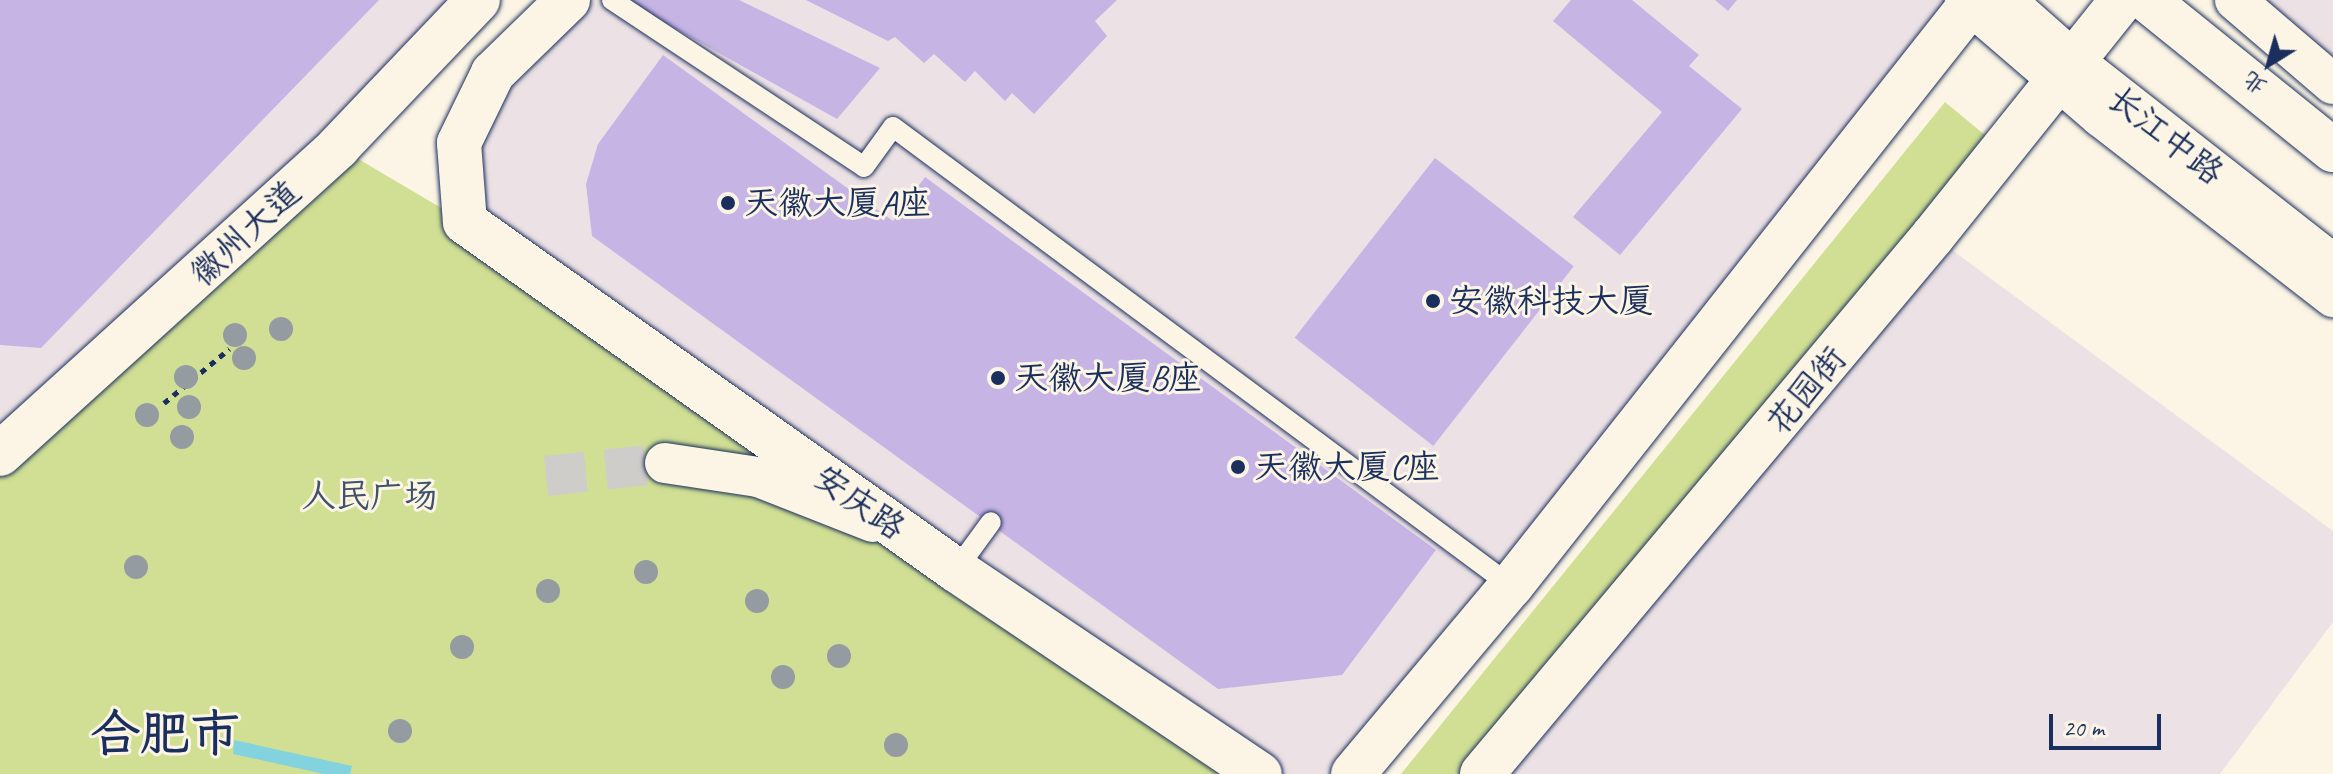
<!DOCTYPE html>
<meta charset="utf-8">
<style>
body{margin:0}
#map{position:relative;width:2333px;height:774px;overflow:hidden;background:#fcf5e5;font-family:Caveat,"LXGW WenKai TC",sans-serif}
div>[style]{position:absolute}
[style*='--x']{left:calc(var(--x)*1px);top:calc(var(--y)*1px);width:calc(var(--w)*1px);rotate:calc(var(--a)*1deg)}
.built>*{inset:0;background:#ece2e5}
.green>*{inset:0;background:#d0df93}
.water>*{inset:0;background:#83d3de}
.building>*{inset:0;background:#c6b4e5;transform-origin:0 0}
.street-tunnel>*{height:40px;margin-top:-20px;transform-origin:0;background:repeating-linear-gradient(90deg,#cfcdca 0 40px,transparent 0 60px)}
.path>*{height:5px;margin-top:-2.5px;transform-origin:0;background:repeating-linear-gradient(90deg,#1b2f5e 0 6px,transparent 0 12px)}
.roads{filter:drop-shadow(0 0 2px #1b2f5e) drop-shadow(0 0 2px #1b2f5e)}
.lane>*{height:20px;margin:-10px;padding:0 10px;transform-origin:10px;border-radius:10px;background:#fcf5e5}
.street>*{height:40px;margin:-20px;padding:0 20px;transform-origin:20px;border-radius:20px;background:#fcf5e5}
.secondary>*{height:44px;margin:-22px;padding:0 22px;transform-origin:22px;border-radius:22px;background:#fcf5e5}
.primary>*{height:44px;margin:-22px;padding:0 22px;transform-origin:22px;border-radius:22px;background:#fcf5e5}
.highway>*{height:44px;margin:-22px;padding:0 22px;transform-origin:22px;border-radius:22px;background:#fcf5e5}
.trees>*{width:24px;height:24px;margin:-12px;border-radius:50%;background:#949ba1}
.dots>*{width:22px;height:22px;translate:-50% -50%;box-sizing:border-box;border:4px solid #fcf5e5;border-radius:50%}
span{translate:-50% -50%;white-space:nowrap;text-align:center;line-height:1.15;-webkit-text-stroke:6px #fcf5e5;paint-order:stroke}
.street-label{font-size:34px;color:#1b2f5e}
.poi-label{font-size:34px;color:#1b2f5e}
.left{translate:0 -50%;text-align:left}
.park-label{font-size:34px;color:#3f5269}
.town-label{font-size:50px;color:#1b2f5e;font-weight:700}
.north{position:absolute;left:2229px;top:24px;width:80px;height:80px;-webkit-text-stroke:6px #fcf5e5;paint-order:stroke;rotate:217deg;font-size:22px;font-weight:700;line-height:32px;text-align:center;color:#1b2f5e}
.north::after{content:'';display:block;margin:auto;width:28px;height:36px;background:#1b2f5e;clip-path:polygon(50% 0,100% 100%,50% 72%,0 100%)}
.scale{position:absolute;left:2049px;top:714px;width:112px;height:36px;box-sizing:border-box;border:4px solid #1b2f5e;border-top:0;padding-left:10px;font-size:24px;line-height:28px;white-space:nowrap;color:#1b2f5e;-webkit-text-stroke:6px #fcf5e5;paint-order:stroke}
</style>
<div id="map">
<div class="built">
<i style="clip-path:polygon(0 0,478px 0,0 437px)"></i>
<i style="clip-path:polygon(568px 0,1965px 0,1353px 774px,1260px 774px,465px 222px,493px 73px)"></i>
<i style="clip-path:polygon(2235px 0,2333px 0,2333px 84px)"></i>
<i style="clip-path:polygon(1933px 236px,2333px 531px,2333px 622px,2220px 774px,1482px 774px)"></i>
</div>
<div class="green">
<i style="clip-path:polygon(1945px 102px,1991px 140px,1467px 774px,1401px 774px)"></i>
<i style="clip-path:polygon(338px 147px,465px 222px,1260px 774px,0 774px,0 454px)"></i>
</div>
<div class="water">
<i style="clip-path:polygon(234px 740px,352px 766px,350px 774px,324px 774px,233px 754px)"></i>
</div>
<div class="building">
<i style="clip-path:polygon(0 0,379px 0,41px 348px,0 345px)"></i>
<i style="clip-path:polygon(624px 0,739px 0,880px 68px,837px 119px)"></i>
<i style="clip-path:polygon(806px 0,1117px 0,1095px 21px,1107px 36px,1034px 114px,1012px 93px,1005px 101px,975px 71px,965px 82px,934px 54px,924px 63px,895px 37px,888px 41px)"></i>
<i style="clip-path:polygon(1571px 0,1632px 0,1699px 55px,1689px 66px,1742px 109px,1620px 255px,1573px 217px,1662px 112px,1553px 21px)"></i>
<i style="clip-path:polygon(1715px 0,1737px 0,1728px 11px)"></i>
<i style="clip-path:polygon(663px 55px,893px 221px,925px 177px,1436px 550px,1342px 675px,1218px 689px,592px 236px,586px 184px,598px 144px)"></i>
<i style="left:1435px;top:158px;width:176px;height:228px;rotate:38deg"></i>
</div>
<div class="street-tunnel">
<i style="--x:546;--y:476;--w:120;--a:-6.2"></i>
</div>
<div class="path">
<i style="--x:164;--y:403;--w:85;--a:-39.7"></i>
</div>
<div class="roads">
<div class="lane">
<i style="--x:612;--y:0;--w:302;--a:33.5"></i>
<i style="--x:864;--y:167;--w:49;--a:-54.1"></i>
<i style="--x:893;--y:127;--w:770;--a:36.6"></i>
<i style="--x:956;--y:570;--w:59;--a:-53.9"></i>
</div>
<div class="street">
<i style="--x:1965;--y:0;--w:179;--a:40.7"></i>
<i style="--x:2101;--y:117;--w:294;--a:37.8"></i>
<i style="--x:2235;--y:0;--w:129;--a:40.6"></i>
<i style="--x:665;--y:463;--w:94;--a:8.6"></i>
<i style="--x:758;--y:477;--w:123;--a:21.4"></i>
</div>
<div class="secondary">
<i style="--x:568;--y:0;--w:105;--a:135.8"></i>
<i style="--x:493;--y:73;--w:78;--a:115.9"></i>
<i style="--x:459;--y:143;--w:79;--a:85.7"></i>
<i style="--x:465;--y:222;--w:602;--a:35.33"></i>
<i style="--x:956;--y:570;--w:366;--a:33.9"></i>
<i style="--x:0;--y:454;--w:457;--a:-42.2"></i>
<i style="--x:338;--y:147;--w:203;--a:-46.4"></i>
</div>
<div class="primary">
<i style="--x:1353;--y:774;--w:246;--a:-50"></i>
<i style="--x:1511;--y:586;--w:747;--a:-51.69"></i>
<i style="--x:1482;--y:774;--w:702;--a:-50.03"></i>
<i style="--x:1933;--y:236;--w:302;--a:-51.3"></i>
</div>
<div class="highway">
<i style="--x:2002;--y:0;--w:94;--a:41.5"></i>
<i style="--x:2072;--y:62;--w:332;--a:38.1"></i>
<i style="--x:2147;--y:0;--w:239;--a:38.9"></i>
</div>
</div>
<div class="trees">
<i style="left:281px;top:329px"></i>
<i style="left:235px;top:335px"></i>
<i style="left:244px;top:358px"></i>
<i style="left:186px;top:377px"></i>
<i style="left:189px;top:407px"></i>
<i style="left:147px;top:415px"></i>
<i style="left:182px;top:437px"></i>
<i style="left:136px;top:567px"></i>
<i style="left:646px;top:572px"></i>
<i style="left:548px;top:591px"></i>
<i style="left:757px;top:601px"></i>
<i style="left:462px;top:647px"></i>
<i style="left:839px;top:656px"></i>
<i style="left:783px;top:677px"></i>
<i style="left:400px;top:731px"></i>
<i style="left:896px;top:745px"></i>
</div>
<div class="dots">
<i style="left:728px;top:203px;background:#1b2f5e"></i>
<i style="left:1433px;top:301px;background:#1b2f5e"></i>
<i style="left:998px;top:378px;background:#1b2f5e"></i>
<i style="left:1238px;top:467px;background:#1b2f5e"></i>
</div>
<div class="street-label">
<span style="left:2166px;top:135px;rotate:38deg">长江中路</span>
<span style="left:245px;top:233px;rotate:-43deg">徽州大道</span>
<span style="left:1806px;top:390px;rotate:-50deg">花园街</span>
<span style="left:860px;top:502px;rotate:35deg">安庆路</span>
</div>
<div class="poi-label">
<span class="left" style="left:744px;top:203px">天徽大厦A座</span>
<span class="left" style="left:1449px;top:301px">安徽科技大厦</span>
<span class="left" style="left:1014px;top:378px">天徽大厦B座</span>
<span class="left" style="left:1254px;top:467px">天徽大厦C座</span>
</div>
<div class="park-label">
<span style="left:370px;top:496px">人民广场</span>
</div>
<div class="town-label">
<span style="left:165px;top:734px">合肥市</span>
</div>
<div class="north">北</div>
<div class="scale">20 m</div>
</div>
